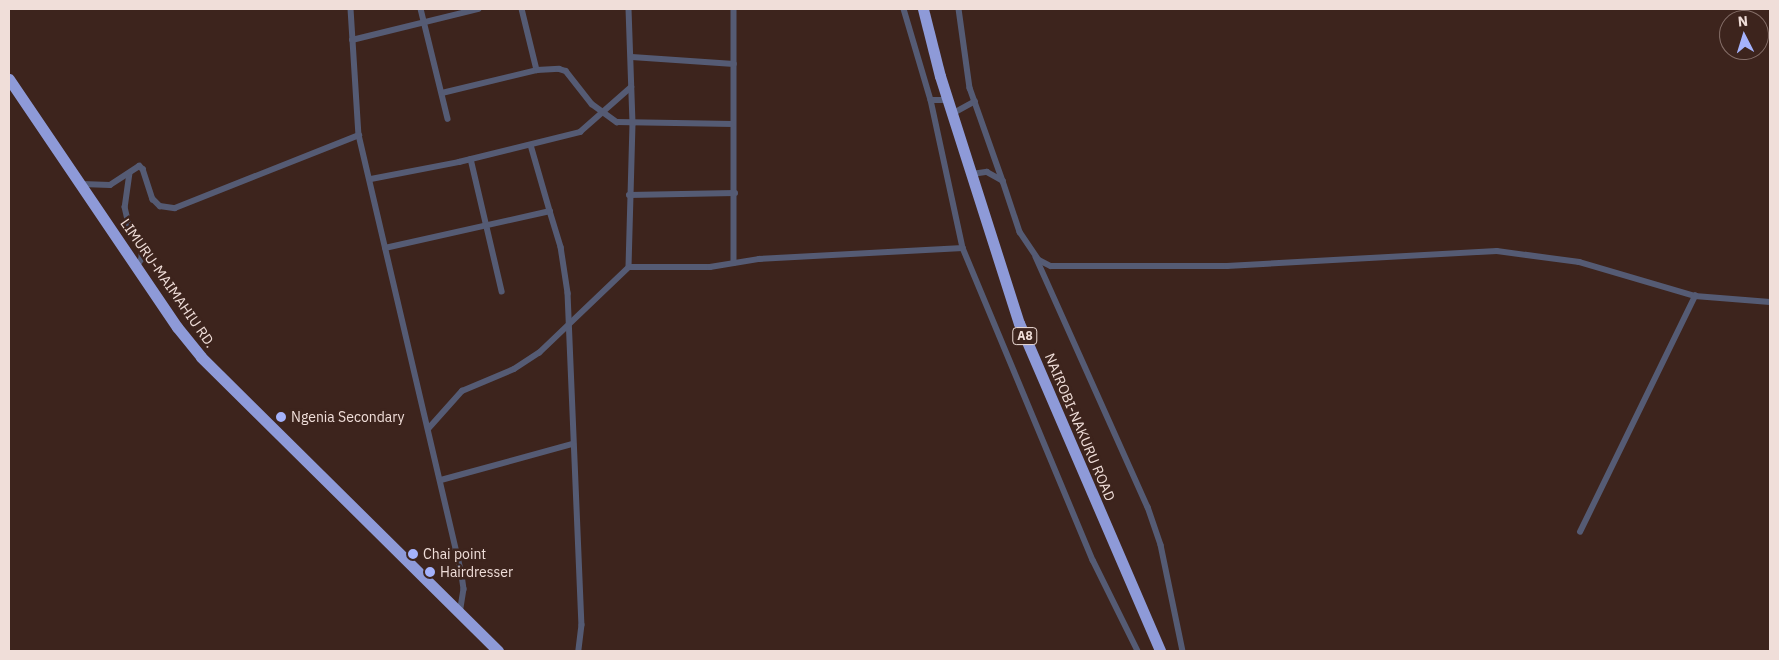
<!DOCTYPE html>
<style>
body{margin:0}
#map{position:relative;width:1779px;height:660px;overflow:hidden;background:#3d241d;font-family:"IBM Plex Sans",sans-serif}
div>[style]{position:absolute}
[style*='--x']{left:calc(var(--x)*1px);top:calc(var(--y)*1px);width:calc(var(--w)*1px);rotate:calc(var(--a)*1deg)}
.street>*{height:5.5px;margin:-2.75px;padding:0 2.75px;transform-origin:2.75px;border-radius:2.75px;background:#555b74}
.highway>*{height:11px;margin:-5.5px;padding:0 5.5px;transform-origin:5.5px;border-radius:5.5px;background:#8e9ad8}
.dots>*{width:14px;height:14px;translate:-50% -50%;box-sizing:border-box;border:2px solid #3d241d;border-radius:50%}
span{translate:-50% -50%;white-space:nowrap;text-align:center;line-height:1.15;-webkit-text-stroke:5px #3d241d;paint-order:stroke}
.shield-label span{padding:1px 4px;background:#3d241d;border:1px solid;border-radius:4px;-webkit-text-stroke-width:0}
.shield-label{font-size:12px;color:#f0ded9;font-weight:700}
.street-label{font-size:14px;color:#f0ded9}
.poi-label{font-size:14px;color:#f0ded9}
.left{translate:0 -50%;text-align:left}
.frame{position:absolute;inset:0;border:10px solid #f0ded9;pointer-events:none}
.north{position:absolute;left:1719px;top:10px;width:50px;height:50px;box-sizing:border-box;background:#3d241d;border:1px solid #856e68;border-radius:50%;rotate:355deg;font-size:14px;font-weight:700;line-height:20px;text-align:center;color:#f0ded9}
.north::after{content:'';display:block;margin:auto;width:18px;height:22px;background:#a4b2fc;clip-path:polygon(50% 0,100% 100%,50% 72%,0 100%)}
</style>
<div id="map">
<div class="street">
<i style="--x:351;--y:9;--w:126;--a:86.4"></i>
<i style="--x:359;--y:135;--w:452;--a:76.8"></i>
<i style="--x:462;--y:575;--w:14;--a:82"></i>
<i style="--x:464;--y:589;--w:25;--a:99"></i>
<i style="--x:421;--y:9;--w:113;--a:76.2"></i>
<i style="--x:522;--y:9;--w:63;--a:76.2"></i>
<i style="--x:629;--y:9;--w:115;--a:88"></i>
<i style="--x:633;--y:124;--w:143;--a:91.6"></i>
<i style="--x:734;--y:9;--w:254;--a:90"></i>
<i style="--x:904;--y:9;--w:95;--a:73.5"></i>
<i style="--x:931;--y:100;--w:17;--a:0"></i>
<i style="--x:959;--y:9;--w:80;--a:82.1"></i>
<i style="--x:970;--y:88;--w:99;--a:70.5"></i>
<i style="--x:352;--y:40;--w:130;--a:-13.8"></i>
<i style="--x:632;--y:57;--w:102;--a:3.9"></i>
<i style="--x:442;--y:93;--w:98;--a:-13.6"></i>
<i style="--x:537;--y:70;--w:22;--a:-3"></i>
<i style="--x:559;--y:69;--w:7;--a:16"></i>
<i style="--x:566;--y:71;--w:42;--a:51.8"></i>
<i style="--x:592;--y:104;--w:31;--a:36"></i>
<i style="--x:617;--y:122;--w:116;--a:1"></i>
<i style="--x:931;--y:100;--w:151;--a:77.8"></i>
<i style="--x:963;--y:248;--w:338;--a:67.4"></i>
<i style="--x:1093;--y:560;--w:102;--a:63.7"></i>
<i style="--x:952;--y:114;--w:26;--a:-29"></i>
<i style="--x:531;--y:145;--w:69;--a:73.9"></i>
<i style="--x:471;--y:159;--w:136;--a:76.8"></i>
<i style="--x:130;--y:173;--w:34;--a:98"></i>
<i style="--x:125;--y:207;--w:22;--a:77"></i>
<i style="--x:130;--y:228;--w:25;--a:61"></i>
<i style="--x:142;--y:250;--w:9;--a:90"></i>
<i style="--x:142;--y:259;--w:9;--a:122"></i>
<i style="--x:972;--y:174;--w:15;--a:-8"></i>
<i style="--x:987;--y:172;--w:18;--a:29"></i>
<i style="--x:1003;--y:181;--w:54;--a:71.6"></i>
<i style="--x:1020;--y:232;--w:34;--a:56"></i>
<i style="--x:1039;--y:260;--w:13;--a:27"></i>
<i style="--x:1051;--y:266;--w:176;--a:0"></i>
<i style="--x:1227;--y:266;--w:270;--a:-3.2"></i>
<i style="--x:1497;--y:251;--w:83;--a:7.6"></i>
<i style="--x:1579;--y:262;--w:121;--a:16.3"></i>
<i style="--x:1695;--y:296;--w:75;--a:4.6"></i>
<i style="--x:371;--y:179;--w:90;--a:-10.9"></i>
<i style="--x:459;--y:162;--w:125;--a:-13.9"></i>
<i style="--x:580;--y:132;--w:68;--a:-41.4"></i>
<i style="--x:82;--y:184;--w:28;--a:2"></i>
<i style="--x:110;--y:185;--w:35;--a:-33"></i>
<i style="--x:139;--y:166;--w:5;--a:37"></i>
<i style="--x:143;--y:169;--w:32;--a:72"></i>
<i style="--x:153;--y:199;--w:10;--a:45"></i>
<i style="--x:160;--y:206;--w:15;--a:8"></i>
<i style="--x:175;--y:208;--w:198;--a:-21.6"></i>
<i style="--x:629;--y:195;--w:106;--a:-1.1"></i>
<i style="--x:385;--y:248;--w:169;--a:-12.6"></i>
<i style="--x:550;--y:211;--w:38;--a:73"></i>
<i style="--x:561;--y:247;--w:47;--a:81.3"></i>
<i style="--x:568;--y:293;--w:332;--a:87.6"></i>
<i style="--x:582;--y:625;--w:26;--a:97"></i>
<i style="--x:1036;--y:257;--w:274;--a:65.9"></i>
<i style="--x:1148;--y:507;--w:40;--a:71.1"></i>
<i style="--x:1161;--y:545;--w:108;--a:78.3"></i>
<i style="--x:428;--y:429;--w:51;--a:-48.2"></i>
<i style="--x:462;--y:391;--w:56;--a:-22.9"></i>
<i style="--x:514;--y:369;--w:30;--a:-33"></i>
<i style="--x:539;--y:353;--w:124;--a:-43.7"></i>
<i style="--x:629;--y:267;--w:81;--a:0"></i>
<i style="--x:710;--y:267;--w:50;--a:-9.3"></i>
<i style="--x:759;--y:259;--w:204;--a:-3.1"></i>
<i style="--x:441;--y:480;--w:137;--a:-15.3"></i>
<i style="--x:1580;--y:532;--w:263;--a:-64"></i>
</div>
<div class="highway">
<i style="--x:923;--y:9;--w:69;--a:75.8"></i>
<i style="--x:940;--y:76;--w:259;--a:72.3"></i>
<i style="--x:1019;--y:323;--w:357;--a:66.7"></i>
<i style="--x:9;--y:79;--w:300;--a:55.9"></i>
<i style="--x:177;--y:327;--w:38;--a:51"></i>
<i style="--x:201;--y:357;--w:418;--a:44.7"></i>
</div>
<div class="dots">
<i style="left:281px;top:417px;background:#a4b2fc"></i>
<i style="left:413px;top:554px;background:#a4b2fc"></i>
<i style="left:430px;top:572px;background:#a4b2fc"></i>
</div>
<div class="shield-label">
<span style="left:1025px;top:336px">A8</span>
</div>
<div class="street-label">
<span style="left:168px;top:283px;rotate:55deg">LIMURU-MAIMAHIU RD.</span>
<span style="left:1080px;top:427px;rotate:67deg">NAIROBI-NAKURU ROAD</span>
</div>
<div class="poi-label">
<span class="left" style="left:291px;top:417px">Ngenia Secondary</span>
<span class="left" style="left:423px;top:554px">Chai point</span>
<span class="left" style="left:440px;top:572px">Hairdresser</span>
</div>
<div class="frame"></div>
<div class="north">N</div>
</div>
